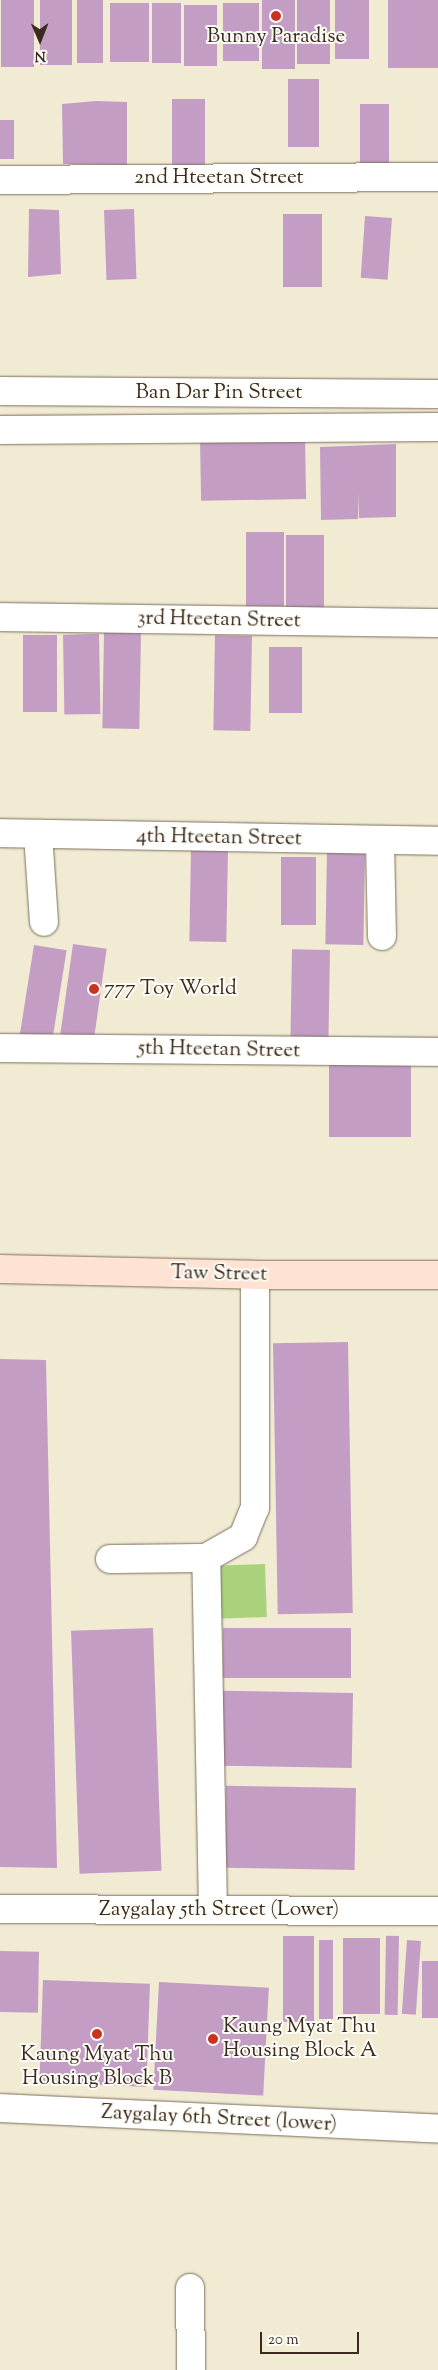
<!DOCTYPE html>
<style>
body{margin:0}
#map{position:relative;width:438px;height:2370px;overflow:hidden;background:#f2ebd3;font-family:"Sorts Mill Goudy",serif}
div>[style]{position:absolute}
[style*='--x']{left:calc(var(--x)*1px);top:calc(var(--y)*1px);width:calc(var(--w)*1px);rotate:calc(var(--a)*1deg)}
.green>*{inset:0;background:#aad27d;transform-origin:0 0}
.building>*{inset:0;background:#c49dc5;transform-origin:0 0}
.roads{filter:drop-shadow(0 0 1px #7b6e5d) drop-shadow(0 0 1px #7b6e5d)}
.street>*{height:28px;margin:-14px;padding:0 14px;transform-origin:14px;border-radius:14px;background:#fff}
.secondary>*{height:28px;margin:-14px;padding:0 14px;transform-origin:14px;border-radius:14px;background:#fee3d2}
.dots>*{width:14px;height:14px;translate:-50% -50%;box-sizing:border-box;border:2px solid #fdfcf7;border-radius:50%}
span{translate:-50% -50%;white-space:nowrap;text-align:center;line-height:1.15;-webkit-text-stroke:4px #fdfcf7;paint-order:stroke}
.poi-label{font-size:21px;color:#3b2a1e}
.left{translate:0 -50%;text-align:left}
.street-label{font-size:21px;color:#3b2a1e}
.north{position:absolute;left:15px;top:15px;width:50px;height:50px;-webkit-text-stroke:4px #fdfcf7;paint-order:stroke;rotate:179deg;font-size:14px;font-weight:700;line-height:20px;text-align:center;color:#3b2a1e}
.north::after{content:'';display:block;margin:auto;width:18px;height:22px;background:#3b2a1e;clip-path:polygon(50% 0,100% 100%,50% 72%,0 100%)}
.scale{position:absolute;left:260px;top:2332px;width:99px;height:22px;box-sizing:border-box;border:2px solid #3b2a1e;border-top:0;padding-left:6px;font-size:15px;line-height:18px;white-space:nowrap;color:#3b2a1e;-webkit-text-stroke:4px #fdfcf7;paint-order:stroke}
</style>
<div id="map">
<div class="green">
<i style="left:265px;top:1564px;width:53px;height:48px;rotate:88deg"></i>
</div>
<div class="building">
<i style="left:1px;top:0;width:33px;height:67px"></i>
<i style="left:40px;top:0;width:32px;height:65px"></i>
<i style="left:77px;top:0;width:26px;height:63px"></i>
<i style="left:262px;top:0;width:33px;height:69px"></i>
<i style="left:297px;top:0;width:33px;height:64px"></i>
<i style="left:335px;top:0;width:34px;height:59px"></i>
<i style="left:388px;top:0;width:50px;height:68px"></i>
<i style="left:149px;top:3px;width:59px;height:39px;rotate:90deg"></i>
<i style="left:152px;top:3px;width:29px;height:60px"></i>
<i style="left:259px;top:3px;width:58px;height:36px;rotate:90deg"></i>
<i style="left:184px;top:5px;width:33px;height:61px"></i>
<i style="left:288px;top:79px;width:31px;height:68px"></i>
<i style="left:205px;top:99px;width:68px;height:33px;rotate:90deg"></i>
<i style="clip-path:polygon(96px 101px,127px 102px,127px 165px,63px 164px,62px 104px)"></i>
<i style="left:389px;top:104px;width:61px;height:29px;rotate:90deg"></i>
<i style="left:0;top:120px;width:14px;height:39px"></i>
<i style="clip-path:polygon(29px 209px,59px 210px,61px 274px,28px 277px)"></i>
<i style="left:134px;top:209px;width:70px;height:30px;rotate:88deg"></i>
<i style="left:283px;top:214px;width:39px;height:73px"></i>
<i style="left:365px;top:216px;width:27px;height:62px;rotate:4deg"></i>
<i style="left:305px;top:437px;width:62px;height:105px;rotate:89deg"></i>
<i style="clip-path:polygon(396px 444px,396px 517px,359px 518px,358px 493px,358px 519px,321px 520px,320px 447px)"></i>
<i style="left:284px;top:532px;width:74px;height:38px;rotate:90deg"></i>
<i style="left:324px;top:535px;width:73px;height:38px;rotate:90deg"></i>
<i style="left:141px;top:633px;width:96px;height:37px;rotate:91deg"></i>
<i style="left:99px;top:634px;width:80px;height:36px;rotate:89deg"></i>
<i style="left:23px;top:635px;width:34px;height:77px"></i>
<i style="left:252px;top:636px;width:95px;height:37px;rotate:91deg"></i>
<i style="left:269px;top:647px;width:33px;height:66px"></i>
<i style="left:228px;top:847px;width:95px;height:37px;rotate:91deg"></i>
<i style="left:365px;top:850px;width:95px;height:38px;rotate:91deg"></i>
<i style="left:281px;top:857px;width:35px;height:68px"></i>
<i style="left:73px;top:944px;width:34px;height:91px;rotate:8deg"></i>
<i style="left:34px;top:945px;width:33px;height:90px;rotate:9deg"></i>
<i style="left:330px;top:950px;width:95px;height:38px;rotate:91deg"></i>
<i style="left:329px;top:1058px;width:82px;height:79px"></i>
<i style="left:348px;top:1342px;width:271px;height:75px;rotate:89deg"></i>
<i style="clip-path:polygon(0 1359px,46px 1360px,57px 1868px,0 1867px)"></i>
<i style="left:153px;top:1628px;width:243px;height:82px;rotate:88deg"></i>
<i style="left:223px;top:1628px;width:128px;height:50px"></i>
<i style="left:353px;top:1693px;width:75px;height:131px;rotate:91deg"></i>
<i style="left:356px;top:1788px;width:82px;height:130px;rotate:91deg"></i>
<i style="left:283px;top:1936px;width:31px;height:86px"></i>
<i style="left:399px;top:1936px;width:79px;height:13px;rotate:91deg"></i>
<i style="left:343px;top:1938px;width:37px;height:76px"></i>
<i style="left:319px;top:1940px;width:14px;height:79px"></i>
<i style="left:407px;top:1940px;width:14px;height:74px;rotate:4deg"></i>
<i style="left:0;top:1951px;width:39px;height:61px;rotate:1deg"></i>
<i style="left:422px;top:1961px;width:16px;height:57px"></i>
<i style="left:43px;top:1980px;width:107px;height:103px;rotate:2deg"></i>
<i style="left:159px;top:1982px;width:110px;height:108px;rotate:3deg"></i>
</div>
<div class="roads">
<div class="street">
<i style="--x:0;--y:180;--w:438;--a:-0.4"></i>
<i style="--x:0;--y:391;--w:438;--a:0.4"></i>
<i style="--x:0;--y:430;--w:438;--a:-0.4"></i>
<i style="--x:0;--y:617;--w:438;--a:0.8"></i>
<i style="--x:0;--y:833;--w:438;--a:1"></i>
<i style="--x:38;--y:834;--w:88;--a:86.1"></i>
<i style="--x:380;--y:842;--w:94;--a:88.8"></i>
<i style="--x:0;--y:1048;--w:438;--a:0.5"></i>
<i style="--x:110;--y:1559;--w:96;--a:-0.6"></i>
<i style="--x:0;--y:1909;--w:438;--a:0.3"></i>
<i style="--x:213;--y:1910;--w:352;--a:-91.1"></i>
<i style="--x:206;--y:1558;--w:43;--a:-29.6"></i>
<i style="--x:243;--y:1537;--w:31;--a:-68"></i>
<i style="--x:255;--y:1508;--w:233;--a:-90"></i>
<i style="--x:0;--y:2108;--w:439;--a:2.7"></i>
<i style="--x:190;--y:2288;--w:82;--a:89.3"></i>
</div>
<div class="secondary">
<i style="--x:0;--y:1269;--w:255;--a:1.3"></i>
<i style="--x:255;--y:1275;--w:183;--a:0"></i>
</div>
</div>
<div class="dots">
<i style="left:276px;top:16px;background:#c8321e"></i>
<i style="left:94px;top:989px;background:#c8321e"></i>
<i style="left:97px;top:2034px;background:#c8321e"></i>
<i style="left:213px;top:2039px;background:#c8321e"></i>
</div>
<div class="poi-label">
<span style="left:276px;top:37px">Bunny Paradise</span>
<span class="left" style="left:104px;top:989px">777 Toy World</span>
<span class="left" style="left:223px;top:2039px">Kaung Myat Thu<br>Housing Block A</span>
<span style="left:97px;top:2067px">Kaung Myat Thu<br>Housing Block B</span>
</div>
<div class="street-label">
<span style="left:219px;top:178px">2nd Hteetan Street</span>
<span style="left:219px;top:393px">Ban Dar Pin Street</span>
<span style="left:219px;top:620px;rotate:1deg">3rd Hteetan Street</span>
<span style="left:219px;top:838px;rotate:1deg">4th Hteetan Street</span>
<span style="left:219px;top:1050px;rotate:1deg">5th Hteetan Street</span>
<span style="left:219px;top:1274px;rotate:1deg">Taw Street</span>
<span style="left:219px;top:1910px">Zaygalay 5th Street (Lower)</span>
<span style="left:219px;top:2119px;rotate:3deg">Zaygalay 6th Street (lower)</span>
</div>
<div class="north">N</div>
<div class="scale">20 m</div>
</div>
